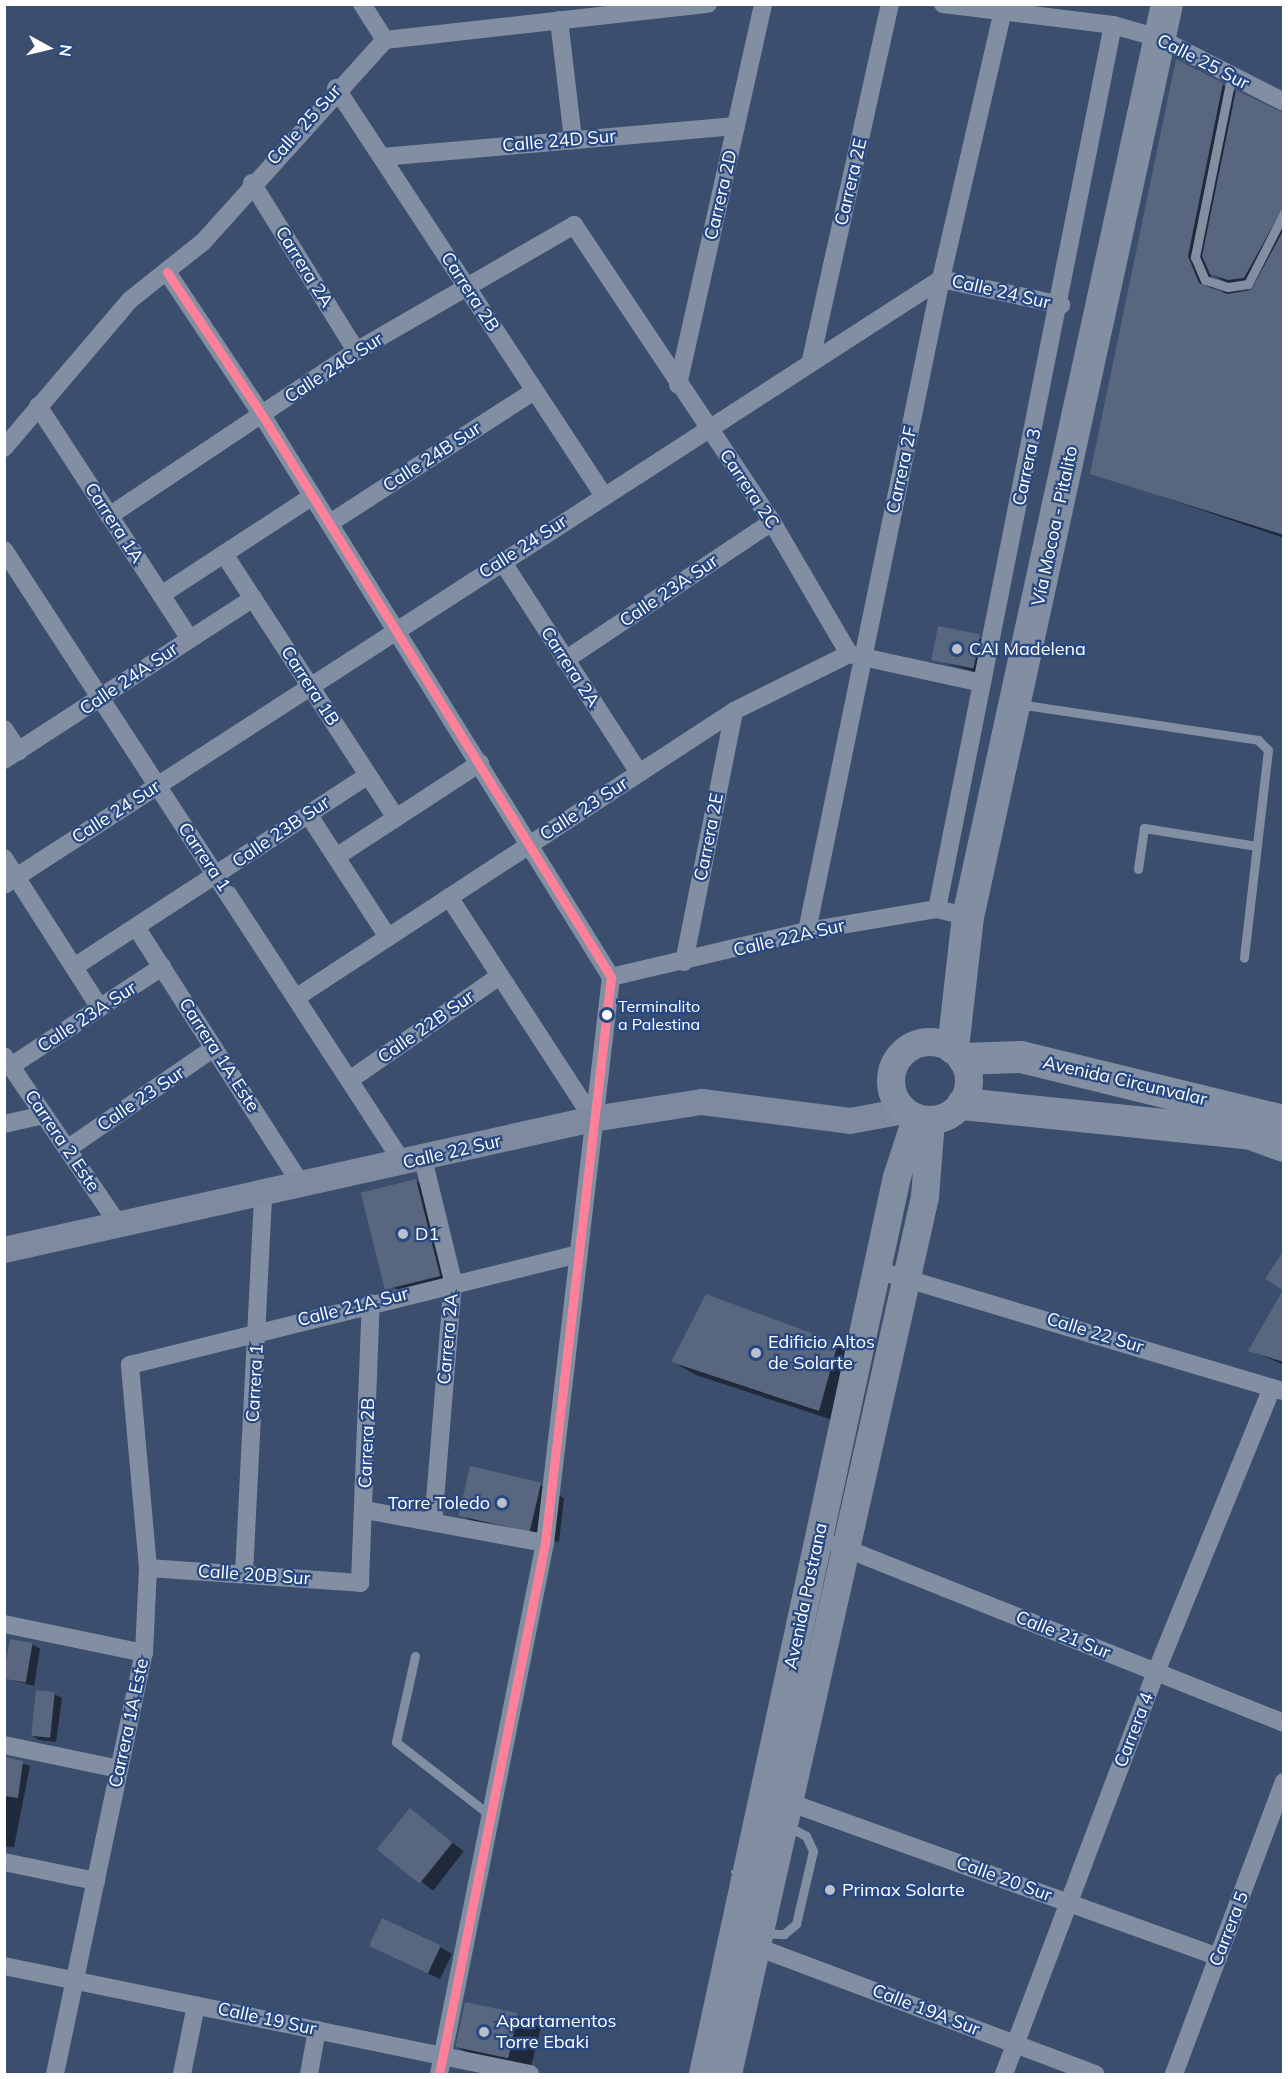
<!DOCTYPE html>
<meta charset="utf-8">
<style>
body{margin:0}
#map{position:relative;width:1288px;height:2079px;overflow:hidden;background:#3c4e6d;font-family:Mulish,sans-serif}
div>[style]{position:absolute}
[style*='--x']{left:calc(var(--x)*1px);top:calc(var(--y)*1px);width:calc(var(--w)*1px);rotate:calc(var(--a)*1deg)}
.shadow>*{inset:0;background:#0007;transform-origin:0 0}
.building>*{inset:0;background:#58667f;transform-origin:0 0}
.lane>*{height:9px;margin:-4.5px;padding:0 4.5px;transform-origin:4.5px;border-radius:4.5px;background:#828fa3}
.street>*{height:18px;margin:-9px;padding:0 9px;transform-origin:9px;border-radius:9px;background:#828fa3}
.secondary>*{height:26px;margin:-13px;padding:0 13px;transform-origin:13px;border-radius:13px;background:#7d8a9f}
.primary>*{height:28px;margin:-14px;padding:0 14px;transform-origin:14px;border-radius:14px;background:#818da1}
.primary>.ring{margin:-14px;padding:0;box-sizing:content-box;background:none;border:28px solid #818da1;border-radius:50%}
.highway>*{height:32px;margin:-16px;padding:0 16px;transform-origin:16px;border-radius:16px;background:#828fa3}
.path-bridge>*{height:3px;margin-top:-1.5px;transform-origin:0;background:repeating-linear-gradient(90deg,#828fa3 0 3px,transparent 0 7.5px)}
.bus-1>*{height:9px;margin:-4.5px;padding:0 4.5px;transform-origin:4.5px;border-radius:4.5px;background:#ff8098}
.dots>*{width:16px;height:16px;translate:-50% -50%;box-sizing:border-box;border:3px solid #284881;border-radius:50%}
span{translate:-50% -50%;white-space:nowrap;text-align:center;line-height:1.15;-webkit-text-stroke:4.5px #284881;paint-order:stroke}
.bus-label{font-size:16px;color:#fff}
.left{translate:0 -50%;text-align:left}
.street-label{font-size:18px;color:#fff}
.poi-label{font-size:18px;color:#fff}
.right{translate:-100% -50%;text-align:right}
.frame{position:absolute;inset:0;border:6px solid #fff;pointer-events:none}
.north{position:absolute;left:18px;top:18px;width:60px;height:60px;-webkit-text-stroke:4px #284881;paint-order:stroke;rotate:98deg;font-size:16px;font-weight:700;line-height:24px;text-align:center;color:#fff}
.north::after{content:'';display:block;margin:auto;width:21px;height:27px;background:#fff;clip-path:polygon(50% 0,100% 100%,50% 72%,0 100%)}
</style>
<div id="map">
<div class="shadow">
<i style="clip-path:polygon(evenodd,1222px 85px,1284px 113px,1284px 538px,1092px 473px,1222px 85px,1205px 259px,1211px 273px,1227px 283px,1256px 286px,1253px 290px,1216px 292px,1205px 259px)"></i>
<i style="clip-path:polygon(939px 627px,991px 642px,985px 675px,935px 660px)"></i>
<i style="clip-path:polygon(416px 1181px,432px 1190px,455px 1285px,405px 1294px,389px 1285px)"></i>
<i style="clip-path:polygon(1284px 1292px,1284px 1365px,1250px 1350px)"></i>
<i style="clip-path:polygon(837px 1344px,861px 1358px,842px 1423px,696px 1375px,673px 1362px)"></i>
<i style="clip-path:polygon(540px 1485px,564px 1498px,559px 1542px,487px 1529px,463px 1516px)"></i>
<i style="clip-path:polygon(32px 1644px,40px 1649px,34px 1686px,5px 1678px)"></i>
<i style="clip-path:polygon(54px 1694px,62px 1698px,56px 1742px,39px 1740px,31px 1735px)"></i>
<i style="clip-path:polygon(4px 1758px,30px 1766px,14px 1847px,4px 1846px)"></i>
<i style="left:411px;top:1810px;width:67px;height:50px;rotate:38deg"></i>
<i style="clip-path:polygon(440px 1947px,452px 1954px,440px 1979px,382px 1952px)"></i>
<i style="clip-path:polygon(517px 2015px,541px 2028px,530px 2070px,481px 2060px,457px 2047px)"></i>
</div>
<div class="building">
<i style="clip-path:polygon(1176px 59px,1223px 83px,1188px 256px,1199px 283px,1227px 294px,1251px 290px,1284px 229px,1284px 535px,1090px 474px)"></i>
<i style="clip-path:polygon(1236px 90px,1284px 113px,1284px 206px,1244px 278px,1228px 280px,1210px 274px,1202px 256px)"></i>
<i style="left:938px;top:626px;width:43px;height:35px;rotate:11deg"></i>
<i style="left:416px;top:1179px;width:100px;height:57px;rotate:76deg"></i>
<i style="clip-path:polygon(1284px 1250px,1284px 1362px,1248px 1351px,1283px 1290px,1265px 1279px)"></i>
<i style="clip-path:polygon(706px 1294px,838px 1343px,819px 1411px,671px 1362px)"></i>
<i style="left:470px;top:1466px;width:73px;height:51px;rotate:13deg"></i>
<i style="left:10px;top:1639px;width:23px;height:40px;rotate:10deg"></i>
<i style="left:36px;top:1690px;width:19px;height:46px;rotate:6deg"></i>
<i style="clip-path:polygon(4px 1757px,23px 1761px,18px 1798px,4px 1796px)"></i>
<i style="left:410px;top:1808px;width:55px;height:53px;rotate:39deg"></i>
<i style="left:382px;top:1918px;width:65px;height:31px;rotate:25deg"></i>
<i style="left:465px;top:2002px;width:54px;height:46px;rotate:12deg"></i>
</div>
<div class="lane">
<i style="--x:1231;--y:78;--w:183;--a:101.4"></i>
<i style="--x:1195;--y:257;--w:25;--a:67"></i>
<i style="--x:1205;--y:280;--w:24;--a:17"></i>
<i style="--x:1228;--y:287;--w:20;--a:-9"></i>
<i style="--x:1248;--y:284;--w:80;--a:-63.1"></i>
<i style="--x:1018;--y:704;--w:243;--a:8.5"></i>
<i style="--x:1258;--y:740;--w:14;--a:45"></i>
<i style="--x:1268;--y:750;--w:209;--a:96.6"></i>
<i style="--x:1138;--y:869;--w:41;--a:-81.7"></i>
<i style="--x:1144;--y:828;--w:114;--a:9.1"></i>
<i style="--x:415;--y:1656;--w:88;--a:102.5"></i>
<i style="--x:396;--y:1742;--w:120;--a:37.9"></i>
<i style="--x:762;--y:1933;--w:22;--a:3"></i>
<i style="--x:784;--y:1934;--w:16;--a:-40"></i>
<i style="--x:796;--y:1924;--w:75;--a:-76.9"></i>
<i style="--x:813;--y:1851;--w:17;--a:-115"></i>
<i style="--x:806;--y:1836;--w:21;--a:-151"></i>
</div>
<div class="street">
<i style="--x:362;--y:4;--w:43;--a:57.4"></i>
<i style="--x:943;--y:4;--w:171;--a:7"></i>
<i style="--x:1113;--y:25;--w:48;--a:15.8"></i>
<i style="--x:1159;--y:38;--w:140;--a:27.1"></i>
<i style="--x:559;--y:20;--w:121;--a:83.3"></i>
<i style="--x:336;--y:88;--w:487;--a:56.7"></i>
<i style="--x:382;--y:157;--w:355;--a:-5"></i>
<i style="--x:252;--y:183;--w:198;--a:58.2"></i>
<i style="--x:167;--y:272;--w:172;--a:56.4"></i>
<i style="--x:262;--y:415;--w:662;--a:58.16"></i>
<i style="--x:611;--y:977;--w:570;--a:96.65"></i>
<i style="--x:545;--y:1543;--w:541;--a:101.29"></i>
<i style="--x:811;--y:360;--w:365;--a:-77.5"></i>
<i style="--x:678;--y:385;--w:390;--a:-77.4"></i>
<i style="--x:38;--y:406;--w:278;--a:56.9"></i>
<i style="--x:4;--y:448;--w:194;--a:-49.6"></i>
<i style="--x:130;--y:300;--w:93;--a:-38.5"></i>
<i style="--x:203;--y:242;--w:272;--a:-48"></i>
<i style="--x:385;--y:40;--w:325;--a:-6.4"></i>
<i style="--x:109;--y:516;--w:297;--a:-33.7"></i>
<i style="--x:356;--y:351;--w:252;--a:-30"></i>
<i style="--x:574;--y:225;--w:357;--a:56.3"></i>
<i style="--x:772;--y:522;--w:153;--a:59.7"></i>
<i style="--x:849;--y:654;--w:136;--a:12.3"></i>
<i style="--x:330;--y:523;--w:243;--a:-32.9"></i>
<i style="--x:4;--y:550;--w:731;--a:56.94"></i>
<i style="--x:224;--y:554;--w:315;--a:56.9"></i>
<i style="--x:502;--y:561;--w:252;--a:57.1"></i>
<i style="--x:161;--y:595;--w:181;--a:-33.1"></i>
<i style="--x:565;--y:660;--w:249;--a:-33.7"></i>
<i style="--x:4;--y:729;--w:27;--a:56"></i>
<i style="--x:4;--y:760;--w:297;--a:-33"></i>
<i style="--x:308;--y:814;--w:147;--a:57"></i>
<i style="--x:336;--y:857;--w:172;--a:-33.1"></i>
<i style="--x:4;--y:858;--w:178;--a:57.4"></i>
<i style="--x:4;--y:885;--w:1116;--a:-32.89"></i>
<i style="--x:941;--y:279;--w:123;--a:12.2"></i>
<i style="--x:449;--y:897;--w:265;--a:57"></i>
<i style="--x:937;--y:909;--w:901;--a:-78.74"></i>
<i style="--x:136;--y:927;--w:305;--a:57.3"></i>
<i style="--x:807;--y:931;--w:666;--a:-78.39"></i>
<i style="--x:941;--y:279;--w:275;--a:-77"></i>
<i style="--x:684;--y:962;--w:256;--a:-78.7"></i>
<i style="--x:74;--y:967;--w:351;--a:-33.1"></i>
<i style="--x:611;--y:977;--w:201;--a:-13.2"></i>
<i style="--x:807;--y:931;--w:132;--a:-9.6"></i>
<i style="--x:937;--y:909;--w:32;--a:14"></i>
<i style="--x:297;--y:997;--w:522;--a:-33.2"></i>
<i style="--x:734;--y:711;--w:128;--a:-26.4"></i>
<i style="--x:4;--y:1056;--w:204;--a:55.8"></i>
<i style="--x:11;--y:1066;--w:181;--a:-33.3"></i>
<i style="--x:351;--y:1079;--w:181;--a:-34.7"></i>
<i style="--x:4;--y:1124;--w:41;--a:-12.7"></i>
<i style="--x:67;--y:1149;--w:178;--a:-34.5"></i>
<i style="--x:423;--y:1159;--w:126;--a:76.2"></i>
<i style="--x:453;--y:1281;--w:242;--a:94.7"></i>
<i style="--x:880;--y:1271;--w:420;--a:16.6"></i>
<i style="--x:365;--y:1510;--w:183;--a:10.4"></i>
<i style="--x:837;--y:1545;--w:481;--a:21.7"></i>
<i style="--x:148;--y:1568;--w:213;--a:4"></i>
<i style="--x:360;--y:1583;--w:280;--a:-87.8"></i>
<i style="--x:244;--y:1573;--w:381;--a:-87.1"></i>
<i style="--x:4;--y:1624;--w:143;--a:11.7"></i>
<i style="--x:4;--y:1745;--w:117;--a:11.8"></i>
<i style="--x:780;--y:1799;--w:466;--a:19.8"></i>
<i style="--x:4;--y:1862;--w:94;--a:11.7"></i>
<i style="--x:749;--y:1944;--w:370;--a:20.6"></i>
<i style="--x:4;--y:1966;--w:537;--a:11.6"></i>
<i style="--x:55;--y:2074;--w:430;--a:-78.1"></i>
<i style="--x:144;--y:1653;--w:85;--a:-87.3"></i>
<i style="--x:148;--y:1568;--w:204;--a:-95.1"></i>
<i style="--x:130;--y:1365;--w:462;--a:-13.9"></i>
<i style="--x:182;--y:2074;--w:70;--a:-78.5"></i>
<i style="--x:309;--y:2074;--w:45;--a:-79.7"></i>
<i style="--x:1004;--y:2074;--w:430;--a:-69.3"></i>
<i style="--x:1156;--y:1672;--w:307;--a:-67.8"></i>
<i style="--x:1174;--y:2074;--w:312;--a:-69.4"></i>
</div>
<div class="secondary">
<i style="--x:4;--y:1250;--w:603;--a:-12.54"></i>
<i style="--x:593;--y:1119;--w:110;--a:-8.9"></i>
<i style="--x:702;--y:1102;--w:149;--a:7.3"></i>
<i style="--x:850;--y:1121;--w:55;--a:-10.5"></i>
</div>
<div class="primary">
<i class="ring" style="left:891px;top:1042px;width:50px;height:50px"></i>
<i style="--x:703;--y:2074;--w:918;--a:-77.8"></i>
<i style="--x:897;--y:1177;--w:61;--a:-71.9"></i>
<i style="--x:728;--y:2074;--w:899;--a:-77.34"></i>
<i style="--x:925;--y:1197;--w:76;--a:-85.5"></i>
</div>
<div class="highway">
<i style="--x:953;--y:1048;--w:132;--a:-83.5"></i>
<i style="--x:968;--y:917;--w:934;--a:-77.7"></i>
<i style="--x:964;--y:1059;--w:57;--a:-2"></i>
<i style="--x:1021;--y:1057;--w:271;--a:13.7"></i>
<i style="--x:963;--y:1104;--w:290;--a:5.9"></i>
<i style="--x:1251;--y:1134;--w:35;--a:20"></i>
</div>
<div class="path-bridge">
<i style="--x:731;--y:1871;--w:47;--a:8.7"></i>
</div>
<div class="bus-1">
<i style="--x:167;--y:272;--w:172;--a:56.4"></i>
<i style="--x:262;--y:415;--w:662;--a:58.16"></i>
<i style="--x:611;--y:977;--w:570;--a:96.65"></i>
<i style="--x:545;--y:1543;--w:541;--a:101.29"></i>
</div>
<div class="dots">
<i style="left:957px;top:649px;background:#bbc1cc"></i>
<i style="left:607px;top:1015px;background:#fff"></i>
<i style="left:403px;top:1234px;background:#bbc1cc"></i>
<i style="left:756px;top:1353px;background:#bbc1cc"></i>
<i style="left:502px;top:1503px;background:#bbc1cc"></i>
<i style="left:830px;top:1890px;background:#bbc1cc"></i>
<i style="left:484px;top:2032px;background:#bbc1cc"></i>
</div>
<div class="bus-label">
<span class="left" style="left:618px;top:1015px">Terminalito<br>a Palestina</span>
</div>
<div class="street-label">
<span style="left:1203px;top:62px;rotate:27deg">Calle 25 Sur</span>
<span style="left:304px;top:125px;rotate:-48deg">Calle 25 Sur</span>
<span style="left:559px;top:141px;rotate:-5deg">Calle 24D Sur</span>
<span style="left:851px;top:182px;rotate:-77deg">Carrera 2E</span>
<span style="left:721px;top:195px;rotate:-77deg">Carrera 2D</span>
<span style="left:304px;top:267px;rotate:58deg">Carrera 2A</span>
<span style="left:470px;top:292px;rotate:57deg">Carrera 2B</span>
<span style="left:1001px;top:292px;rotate:13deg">Calle 24 Sur</span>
<span style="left:334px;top:368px;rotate:-33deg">Calle 24C Sur</span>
<span style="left:432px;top:457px;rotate:-33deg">Calle 24B Sur</span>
<span style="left:1027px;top:467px;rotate:-78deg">Carrera 3</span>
<span style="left:902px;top:470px;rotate:-78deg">Carrera 2F</span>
<span style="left:749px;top:489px;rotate:56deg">Carrera 2C</span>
<span style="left:114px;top:523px;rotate:57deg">Carrera 1A</span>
<span style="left:1055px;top:526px;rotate:-78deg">Vía Mocoa - Pitalito</span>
<span style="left:523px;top:547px;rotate:-33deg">Calle 24 Sur</span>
<span style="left:669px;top:591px;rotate:-34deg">Calle 23A Sur</span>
<span style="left:570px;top:667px;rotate:57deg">Carrera 2A</span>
<span style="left:129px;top:679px;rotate:-34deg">Calle 24A Sur</span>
<span style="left:310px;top:686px;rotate:57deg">Carrera 1B</span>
<span style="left:584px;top:809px;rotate:-33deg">Calle 23 Sur</span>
<span style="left:116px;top:812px;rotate:-33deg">Calle 24 Sur</span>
<span style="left:281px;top:832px;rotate:-34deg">Calle 23B Sur</span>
<span style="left:709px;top:837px;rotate:-79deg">Carrera 2E</span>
<span style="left:204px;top:857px;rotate:56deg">Carrera 1</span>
<span style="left:789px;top:938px;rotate:-13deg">Calle 22A Sur</span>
<span style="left:87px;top:1017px;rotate:-33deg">Calle 23A Sur</span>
<span style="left:426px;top:1027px;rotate:-35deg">Calle 22B Sur</span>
<span style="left:219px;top:1055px;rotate:57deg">Carrera 1A Este</span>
<span style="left:1125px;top:1081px;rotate:13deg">Avenida Circunvalar</span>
<span style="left:141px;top:1099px;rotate:-34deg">Calle 23 Sur</span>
<span style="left:62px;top:1141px;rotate:56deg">Carrera 2 Este</span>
<span style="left:452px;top:1152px;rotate:-13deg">Calle 22 Sur</span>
<span style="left:353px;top:1307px;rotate:-14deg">Calle 21A Sur</span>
<span style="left:1095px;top:1333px;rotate:17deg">Calle 22 Sur</span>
<span style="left:448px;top:1339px;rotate:-85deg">Carrera 2A</span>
<span style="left:255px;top:1383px;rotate:-87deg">Carrera 1</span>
<span style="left:367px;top:1443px;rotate:-88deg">Carrera 2B</span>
<span style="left:254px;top:1575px;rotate:4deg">Calle 20B Sur</span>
<span style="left:806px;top:1596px;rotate:-78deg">Avenida Pastrana</span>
<span style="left:1063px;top:1635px;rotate:22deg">Calle 21 Sur</span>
<span style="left:129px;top:1723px;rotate:-78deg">Carrera 1A Este</span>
<span style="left:1134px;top:1730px;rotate:-69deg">Carrera 4</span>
<span style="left:1004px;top:1879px;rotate:20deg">Calle 20 Sur</span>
<span style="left:1229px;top:1929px;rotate:-69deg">Carrera 5</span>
<span style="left:926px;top:2010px;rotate:21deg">Calle 19A Sur</span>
<span style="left:267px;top:2019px;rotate:12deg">Calle 19 Sur</span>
</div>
<div class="poi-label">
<span class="left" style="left:969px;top:649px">CAI Madelena</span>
<span class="left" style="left:415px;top:1234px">D1</span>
<span class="left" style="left:768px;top:1353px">Edificio Altos<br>de Solarte</span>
<span class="right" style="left:490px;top:1503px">Torre Toledo</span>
<span class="left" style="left:842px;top:1890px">Primax Solarte</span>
<span class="left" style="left:496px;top:2032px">Apartamentos<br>Torre Ebaki</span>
</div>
<div class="frame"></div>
<div class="north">N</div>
</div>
